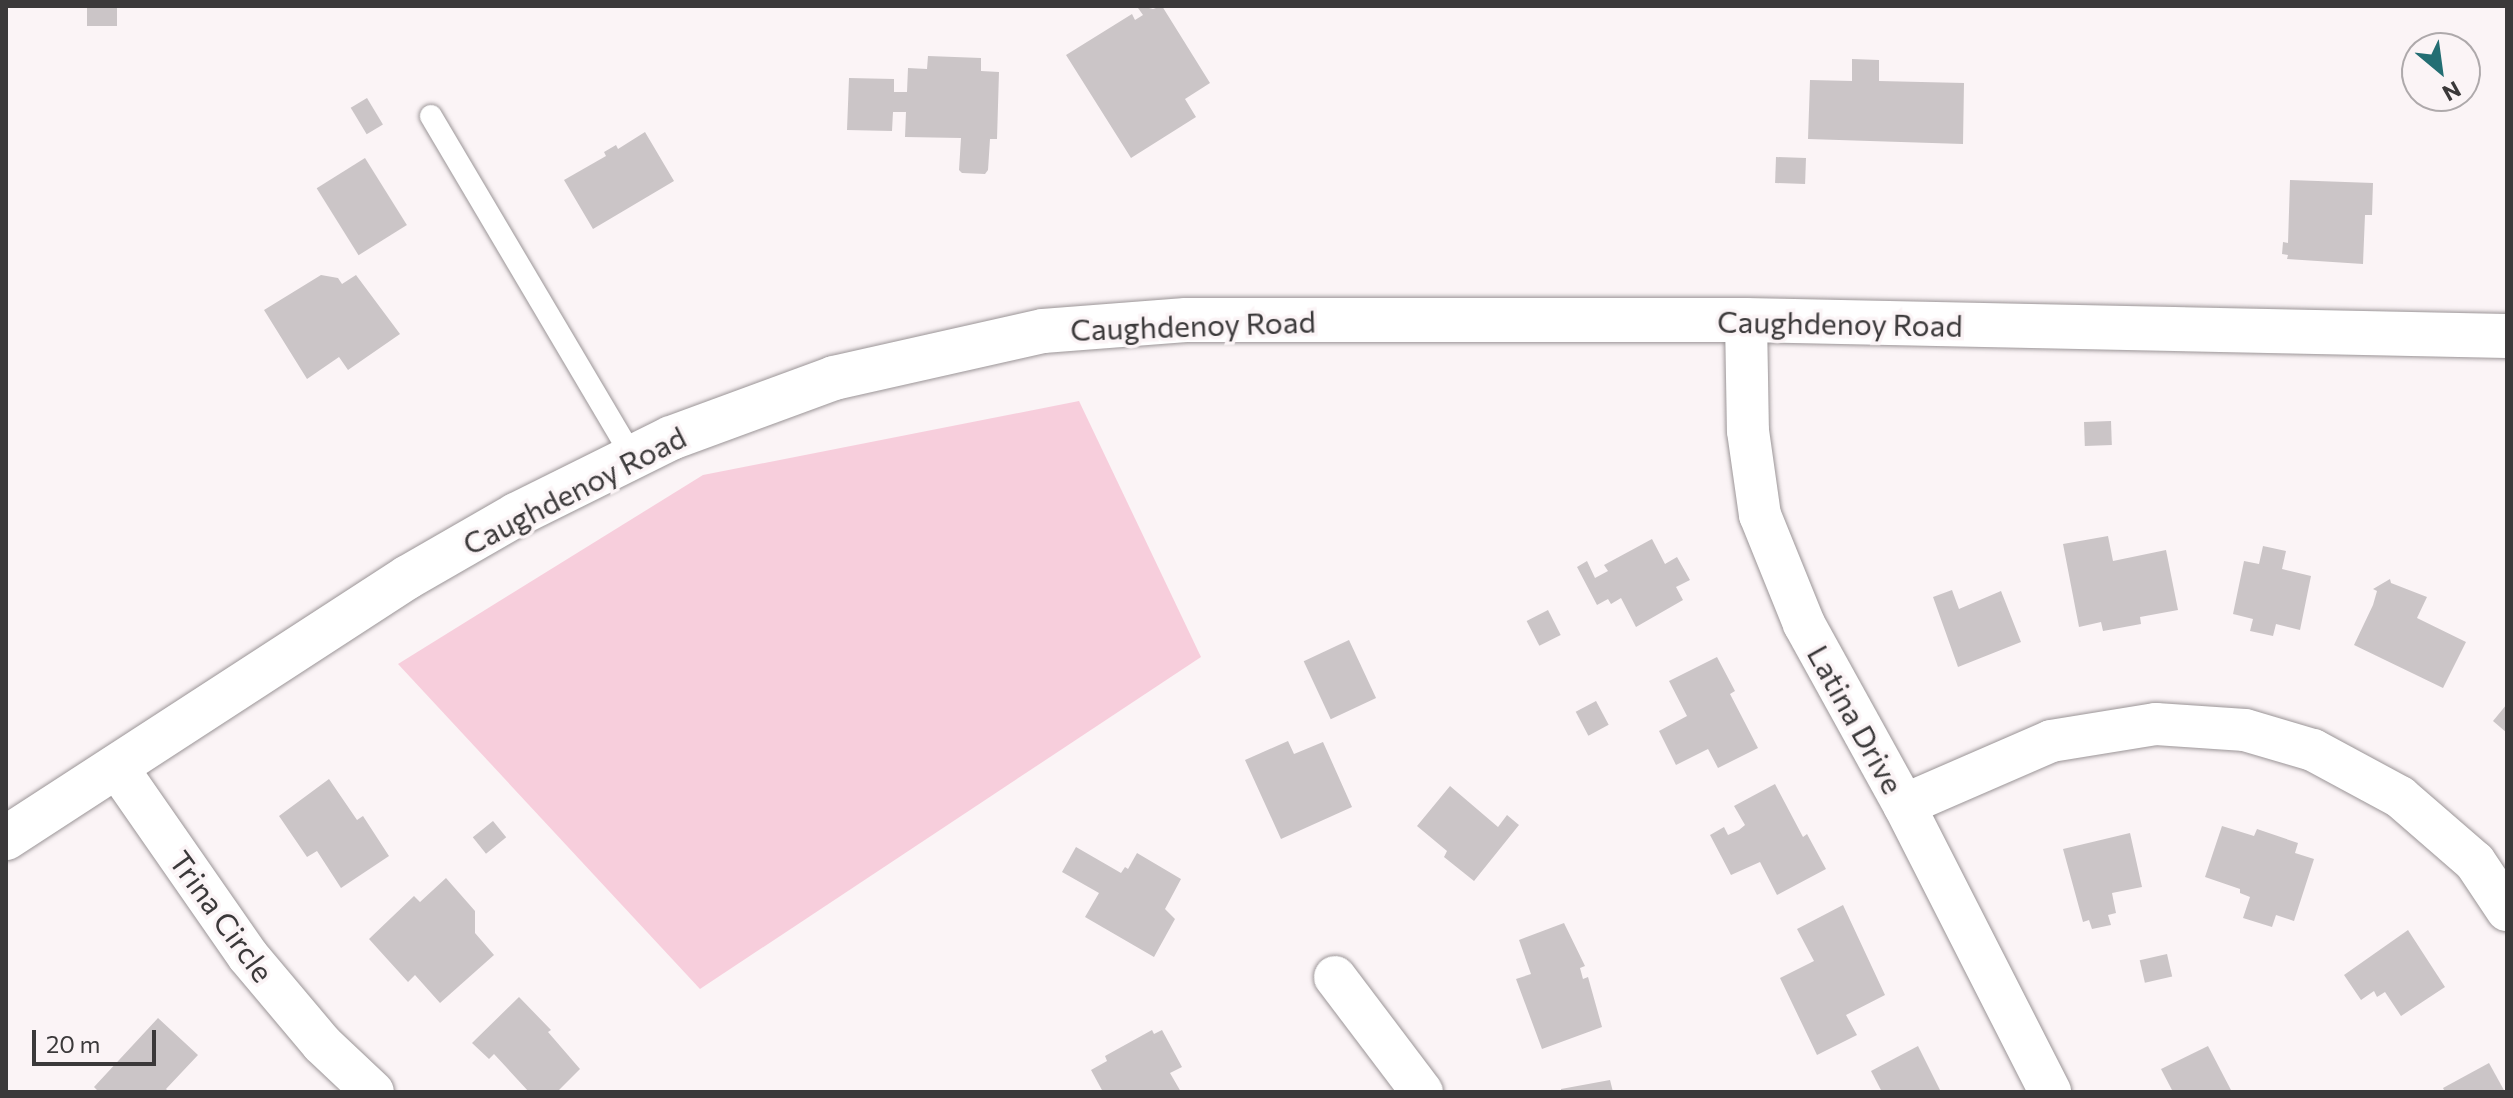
<!DOCTYPE html>
<style>
body{margin:0}
#map{position:relative;width:2513px;height:1098px;overflow:hidden;background:#fbf4f6;font-family:Commissioner,sans-serif}
div>[style]{position:absolute}
[style*='--x']{left:calc(var(--x)*1px);top:calc(var(--y)*1px);width:calc(var(--w)*1px);rotate:calc(var(--a)*1deg)}
.green>*{inset:0;background:#f7cedc}
.building>*{inset:0;background:#cbc5c7;transform-origin:0 0}
.roads{filter:drop-shadow(0 0 2px #9b9597) drop-shadow(0 0 2px #9b9597)}
.lane>*{height:22px;margin:-11px;padding:0 11px;transform-origin:11px;border-radius:11px;background:#fff}
.street>*{height:42px;margin:-21px;padding:0 21px;transform-origin:21px;border-radius:21px;background:#fff}
.secondary>*{height:44px;margin:-22px;padding:0 22px;transform-origin:22px;border-radius:22px;background:#fff}
span{translate:-50% -50%;white-space:nowrap;text-align:center;line-height:1.15;-webkit-text-stroke:7px #fbf4f6;paint-order:stroke}
.street-label{font-size:30px;color:#3b393a}
.frame{position:absolute;inset:0;border:8px solid #3b393a;pointer-events:none}
.north{position:absolute;left:2401px;top:32px;width:80px;height:80px;box-sizing:border-box;background:#fbf4f6;border:2px solid #aea9ab;border-radius:50%;rotate:151deg;font-size:22px;font-weight:700;line-height:32px;text-align:center;color:#3b393a}
.north::after{content:'';display:block;margin:auto;width:28px;height:36px;background:#236e73;clip-path:polygon(50% 0,100% 100%,50% 72%,0 100%)}
.scale{position:absolute;left:32px;top:1030px;width:124px;height:36px;box-sizing:border-box;border:4px solid #3b393a;border-top:0;padding-left:10px;font-size:24px;line-height:28px;white-space:nowrap;color:#3b393a;-webkit-text-stroke:6px #fbf4f6;paint-order:stroke}
</style>
<div id="map">
<div class="green">
<i style="clip-path:polygon(1079px 401px,1201px 657px,700px 989px,398px 664px,703px 475px)"></i>
</div>
<div class="building">
<i style="left:87px;top:6px;width:30px;height:20px"></i>
<i style="clip-path:polygon(1141px 6px,1153px 9px,1162px 6px,1210px 83px,1185px 99px,1196px 117px,1131px 158px,1066px 55px,1132px 14px,1135px 20px,1143px 15px,1138px 8px)"></i>
<i style="clip-path:polygon(928px 56px,981px 58px,981px 71px,999px 72px,997px 139px,990px 139px,988px 170px,985px 174px,962px 173px,959px 170px,961px 138px,905px 137px,906px 112px,893px 112px,892px 131px,847px 130px,849px 78px,894px 79px,894px 92px,907px 92px,908px 68px,927px 69px)"></i>
<i style="clip-path:polygon(1852px 59px,1879px 60px,1879px 81px,1964px 83px,1963px 144px,1808px 139px,1810px 80px,1852px 81px)"></i>
<i style="left:367px;top:98px;width:31px;height:19px;rotate:59deg"></i>
<i style="clip-path:polygon(645px 132px,674px 181px,593px 229px,564px 180px,606px 156px,604px 152px,616px 145px,618px 149px)"></i>
<i style="left:1776px;top:157px;width:30px;height:26px;rotate:2deg"></i>
<i style="left:365px;top:158px;width:79px;height:57px;rotate:58deg"></i>
<i style="clip-path:polygon(2290px 180px,2373px 183px,2372px 215px,2365px 215px,2363px 264px,2287px 259px,2288px 255px,2282px 254px,2283px 242px,2288px 243px)"></i>
<i style="clip-path:polygon(321px 275px,338px 278px,342px 284px,356px 275px,400px 334px,348px 370px,339px 357px,307px 379px,264px 310px)"></i>
<i style="left:2111px;top:421px;width:24px;height:27px;rotate:88deg"></i>
<i style="clip-path:polygon(2108px 536px,2113px 561px,2166px 550px,2178px 610px,2140px 617px,2141px 624px,2103px 631px,2101px 622px,2079px 627px,2063px 544px)"></i>
<i style="clip-path:polygon(1652px 539px,1665px 564px,1677px 557px,1690px 580px,1676px 587px,1683px 600px,1636px 627px,1621px 598px,1611px 604px,1608px 599px,1597px 605px,1577px 567px,1587px 561px,1595px 578px,1608px 571px,1604px 565px)"></i>
<i style="clip-path:polygon(2263px 546px,2286px 551px,2282px 569px,2311px 576px,2300px 630px,2276px 624px,2273px 636px,2250px 631px,2253px 619px,2233px 614px,2244px 561px,2259px 564px)"></i>
<i style="clip-path:polygon(2390px 579px,2391px 583px,2427px 597px,2417px 618px,2466px 642px,2443px 688px,2354px 645px,2373px 605px,2377px 591px,2373px 589px)"></i>
<i style="clip-path:polygon(1952px 590px,1959px 609px,2001px 591px,2021px 642px,1958px 667px,1933px 597px)"></i>
<i style="left:1548px;top:610px;width:28px;height:24px;rotate:63deg"></i>
<i style="left:1349px;top:640px;width:64px;height:50px;rotate:65deg"></i>
<i style="clip-path:polygon(1717px 657px,1735px 691px,1730px 694px,1758px 748px,1718px 768px,1708px 749px,1676px 765px,1659px 731px,1687px 716px,1669px 681px)"></i>
<i style="left:1596px;top:701px;width:27px;height:23px;rotate:62deg"></i>
<i style="clip-path:polygon(2507px 704px,2507px 733px,2493px 721px)"></i>
<i style="clip-path:polygon(1288px 741px,1294px 754px,1323px 742px,1352px 807px,1281px 839px,1245px 760px)"></i>
<i style="clip-path:polygon(329px 779px,357px 820px,363px 816px,389px 856px,341px 888px,317px 851px,307px 857px,279px 816px)"></i>
<i style="clip-path:polygon(1775px 784px,1803px 837px,1807px 834px,1826px 869px,1777px 895px,1760px 862px,1731px 875px,1710px 835px,1724px 827px,1728px 835px,1739px 830px,1745px 825px,1734px 806px)"></i>
<i style="clip-path:polygon(1450px 786px,1498px 827px,1507px 815px,1519px 825px,1474px 881px,1444px 857px,1447px 851px,1417px 826px)"></i>
<i style="left:493px;top:821px;width:21px;height:26px;rotate:51deg"></i>
<i style="clip-path:polygon(2222px 826px,2254px 836px,2257px 829px,2298px 843px,2295px 853px,2314px 859px,2294px 921px,2276px 915px,2272px 927px,2243px 918px,2250px 897px,2240px 893px,2240px 889px,2205px 877px)"></i>
<i style="clip-path:polygon(2130px 833px,2142px 887px,2112px 893px,2116px 913px,2108px 915px,2111px 925px,2092px 929px,2089px 920px,2083px 922px,2063px 849px)"></i>
<i style="clip-path:polygon(1076px 847px,1121px 873px,1125px 867px,1128px 869px,1137px 853px,1181px 879px,1165px 909px,1175px 919px,1154px 957px,1085px 917px,1099px 893px,1062px 872px)"></i>
<i style="clip-path:polygon(446px 878px,475px 911px,475px 933px,494px 955px,440px 1003px,415px 975px,408px 982px,369px 939px,414px 896px,420px 902px)"></i>
<i style="clip-path:polygon(1843px 905px,1885px 995px,1846px 1015px,1857px 1035px,1817px 1055px,1780px 978px,1814px 961px,1797px 929px)"></i>
<i style="clip-path:polygon(1564px 923px,1585px 966px,1580px 968px,1583px 979px,1588px 977px,1602px 1027px,1542px 1049px,1516px 979px,1531px 974px,1519px 940px)"></i>
<i style="clip-path:polygon(2408px 930px,2445px 987px,2401px 1016px,2385px 992px,2377px 997px,2374px 991px,2361px 1000px,2344px 975px)"></i>
<i style="left:2167px;top:954px;width:23px;height:28px;rotate:77deg"></i>
<i style="clip-path:polygon(519px 997px,551px 1030px,548px 1032px,580px 1069px,557px 1092px,529px 1092px,494px 1054px,489px 1059px,472px 1043px)"></i>
<i style="clip-path:polygon(158px 1018px,198px 1055px,166px 1089px,169px 1092px,99px 1092px,94px 1087px)"></i>
<i style="clip-path:polygon(1152px 1030px,1154px 1034px,1162px 1030px,1182px 1067px,1170px 1073px,1181px 1092px,1103px 1092px,1091px 1070px,1107px 1061px,1105px 1056px)"></i>
<i style="clip-path:polygon(1918px 1046px,1941px 1092px,1882px 1092px,1871px 1071px)"></i>
<i style="clip-path:polygon(2208px 1046px,2232px 1092px,2173px 1092px,2161px 1069px)"></i>
<i style="clip-path:polygon(2489px 1063px,2505px 1092px,2445px 1092px,2443px 1088px)"></i>
<i style="clip-path:polygon(1610px 1080px,1613px 1092px,1561px 1092px,1561px 1089px)"></i>
</div>
<div class="roads">
<div class="lane">
<i style="--x:431;--y:116;--w:396;--a:59.4"></i>
</div>
<div class="street">
<i style="--x:1746;--y:320;--w:111;--a:89"></i>
<i style="--x:1748;--y:431;--w:85;--a:81.9"></i>
<i style="--x:1760;--y:515;--w:118;--a:68"></i>
<i style="--x:1804;--y:624;--w:207;--a:61.1"></i>
<i style="--x:1904;--y:805;--w:322;--a:63"></i>
<i style="--x:116;--y:766;--w:231;--a:55.2"></i>
<i style="--x:248;--y:956;--w:115;--a:49.9"></i>
<i style="--x:322;--y:1044;--w:70;--a:43.3"></i>
<i style="--x:1904;--y:805;--w:160;--a:-23.5"></i>
<i style="--x:2051;--y:741;--w:106;--a:-9.2"></i>
<i style="--x:2156;--y:724;--w:89;--a:3.9"></i>
<i style="--x:2245;--y:730;--w:71;--a:16.4"></i>
<i style="--x:2313;--y:750;--w:99;--a:28.4"></i>
<i style="--x:2400;--y:797;--w:99;--a:40.9"></i>
<i style="--x:2475;--y:862;--w:58;--a:56.3"></i>
<i style="--x:1335;--y:977;--w:144;--a:52.9"></i>
</div>
<div class="secondary">
<i style="--x:6;--y:838;--w:479;--a:-33"></i>
<i style="--x:408;--y:577;--w:125;--a:-29.9"></i>
<i style="--x:516;--y:515;--w:173;--a:-26.4"></i>
<i style="--x:671;--y:438;--w:174;--a:-20.2"></i>
<i style="--x:834;--y:378;--w:214;--a:-12.7"></i>
<i style="--x:1043;--y:331;--w:143;--a:-4.4"></i>
<i style="--x:1186;--y:320;--w:560;--a:0"></i>
<i style="--x:1746;--y:320;--w:761;--a:1.2"></i>
</div>
</div>
<div class="street-label">
<span style="left:1840px;top:323px;rotate:1deg">Caughdenoy Road</span>
<span style="left:1193px;top:325px;rotate:-2deg">Caughdenoy Road</span>
<span style="left:574px;top:490px;rotate:-27deg">Caughdenoy Road</span>
<span style="left:1856px;top:719px;rotate:61deg">Latina Drive</span>
<span style="left:222px;top:916px;rotate:54deg">Trina Circle</span>
</div>
<div class="frame"></div>
<div class="north">N</div>
<div class="scale">20 m</div>
</div>
